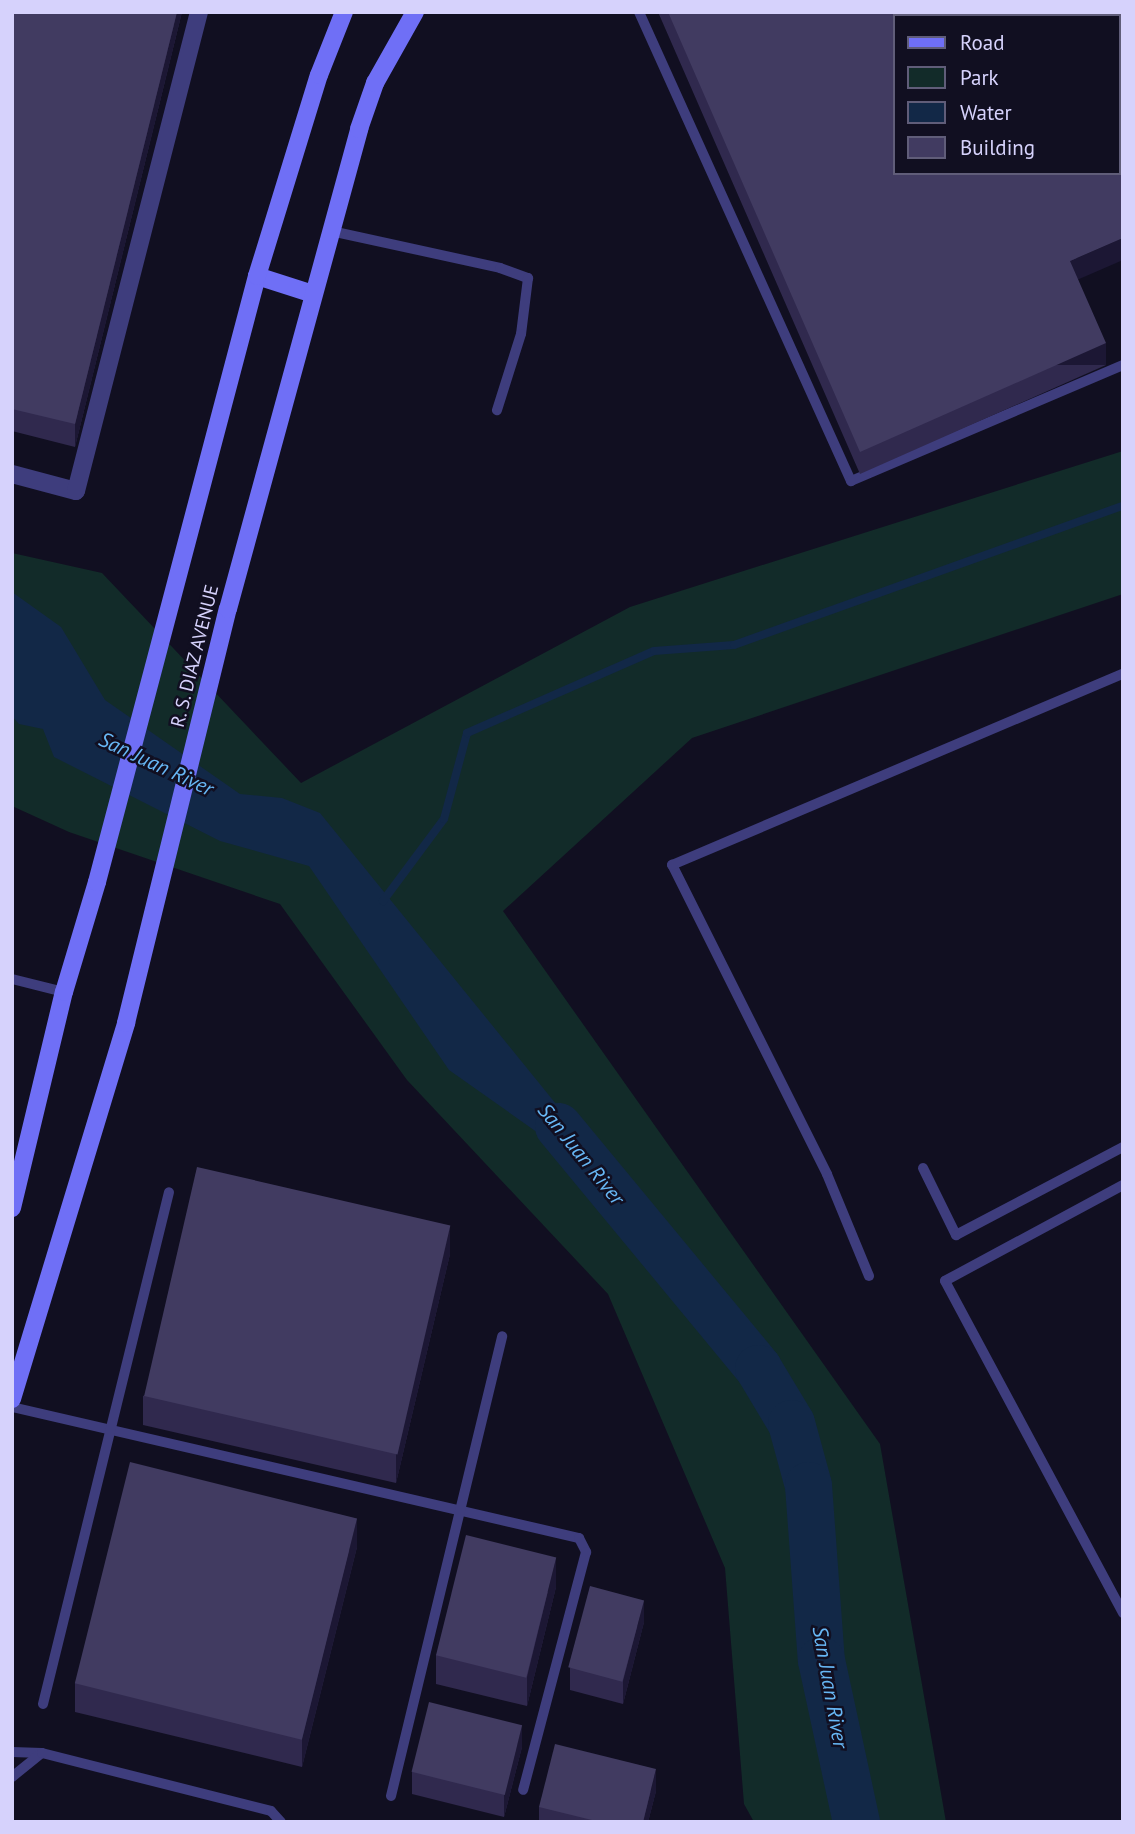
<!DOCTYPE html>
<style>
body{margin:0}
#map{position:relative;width:1135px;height:1834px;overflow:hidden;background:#110f21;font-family:"PT Sans",sans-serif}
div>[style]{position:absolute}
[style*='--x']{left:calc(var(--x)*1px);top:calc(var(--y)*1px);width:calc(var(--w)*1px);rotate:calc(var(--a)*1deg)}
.green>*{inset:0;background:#122b29}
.water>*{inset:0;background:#122847}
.stream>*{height:8px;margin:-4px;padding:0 4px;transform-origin:4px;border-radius:4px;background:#122847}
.river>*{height:47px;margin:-23.5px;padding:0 23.5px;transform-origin:23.5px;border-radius:23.5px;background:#122847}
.lane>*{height:10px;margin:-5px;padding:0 5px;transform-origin:5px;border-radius:5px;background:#3e3d7d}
.street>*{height:18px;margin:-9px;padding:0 9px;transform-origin:9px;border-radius:9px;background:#3e3d7d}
.secondary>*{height:18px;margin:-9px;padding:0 9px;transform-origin:9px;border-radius:9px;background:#6f6ff6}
.wall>*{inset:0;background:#30294e}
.shaded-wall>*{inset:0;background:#1c1734;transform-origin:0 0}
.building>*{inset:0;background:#413b61;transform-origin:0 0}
span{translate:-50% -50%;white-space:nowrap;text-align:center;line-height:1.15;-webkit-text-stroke:5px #110f21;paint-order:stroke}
.street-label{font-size:19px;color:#d6d2fc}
.water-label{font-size:21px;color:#67b7f5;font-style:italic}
.frame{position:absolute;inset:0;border:14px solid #d6d2fc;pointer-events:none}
.legend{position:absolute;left:893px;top:14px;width:228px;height:161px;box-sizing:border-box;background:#110f21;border:2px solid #605d79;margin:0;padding:9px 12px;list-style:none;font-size:21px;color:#d6d2fc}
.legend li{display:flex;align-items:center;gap:14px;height:35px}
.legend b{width:35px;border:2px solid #605d79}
</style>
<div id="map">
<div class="green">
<i style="clip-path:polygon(1123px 451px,1123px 594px,692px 738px,503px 911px,880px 1444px,946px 1822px,754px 1822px,744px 1804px,725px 1568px,608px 1294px,407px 1080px,280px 904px,69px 832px,12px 806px,12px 553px,102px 573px,301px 783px,630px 607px)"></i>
</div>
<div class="water">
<i style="clip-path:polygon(12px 592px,61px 627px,105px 700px,240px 794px,282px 798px,320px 813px,569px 1120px,599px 1176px,449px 1070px,309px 866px,220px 841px,54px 757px,43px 729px,19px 724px,12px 716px)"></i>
</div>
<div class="stream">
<i style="--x:383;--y:901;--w:102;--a:-53.4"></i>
<i style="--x:444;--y:819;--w:89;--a:-75"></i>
<i style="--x:467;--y:733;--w:204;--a:-23.7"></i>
<i style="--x:654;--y:651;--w:80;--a:-4.3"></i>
<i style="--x:734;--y:645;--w:413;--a:-19.7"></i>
</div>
<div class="river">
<i style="--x:558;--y:1126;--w:314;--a:50.4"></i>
<i style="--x:758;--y:1368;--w:64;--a:59"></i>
<i style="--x:791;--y:1423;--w:64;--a:74.7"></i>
<i style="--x:808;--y:1485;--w:175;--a:85.8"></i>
<i style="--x:821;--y:1660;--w:166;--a:77.8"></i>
</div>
<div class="lane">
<i style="--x:639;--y:12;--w:515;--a:65.68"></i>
<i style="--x:851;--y:481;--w:296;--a:-23.1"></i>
<i style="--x:1072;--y:12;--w:4;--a:63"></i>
<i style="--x:1119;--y:113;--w:9;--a:63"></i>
<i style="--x:331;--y:231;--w:173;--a:12.3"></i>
<i style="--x:500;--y:268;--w:30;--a:20"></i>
<i style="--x:528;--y:278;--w:56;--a:97.1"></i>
<i style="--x:521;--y:334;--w:80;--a:107.5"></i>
<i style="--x:12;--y:979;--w:54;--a:14"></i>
<i style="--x:923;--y:1168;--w:75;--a:63.8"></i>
<i style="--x:956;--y:1235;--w:189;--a:-27.8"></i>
<i style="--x:1123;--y:1185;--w:202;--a:151.7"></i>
<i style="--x:945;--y:1281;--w:377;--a:61.8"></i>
<i style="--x:869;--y:1276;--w:110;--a:-112.4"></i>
<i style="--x:827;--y:1174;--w:346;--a:-116.6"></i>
<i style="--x:672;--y:865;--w:490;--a:-23"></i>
<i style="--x:12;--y:1407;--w:582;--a:13.01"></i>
<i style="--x:579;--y:1538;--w:16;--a:63"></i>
<i style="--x:586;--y:1552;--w:246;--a:104.8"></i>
<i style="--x:43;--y:1704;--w:527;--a:-76.17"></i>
<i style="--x:12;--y:1752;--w:30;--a:2"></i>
<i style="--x:12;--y:1777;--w:38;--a:-39"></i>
<i style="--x:42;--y:1753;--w:236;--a:14.2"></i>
<i style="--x:271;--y:1811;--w:15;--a:48"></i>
<i style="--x:391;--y:1796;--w:473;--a:-76.4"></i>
</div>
<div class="street">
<i style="--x:12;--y:474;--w:66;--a:14.9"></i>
<i style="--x:76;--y:491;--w:495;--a:-75.6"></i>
</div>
<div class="secondary">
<i style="--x:257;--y:276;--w:59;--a:17.8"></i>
<i style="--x:12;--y:1208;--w:222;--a:-76.5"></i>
<i style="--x:64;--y:992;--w:115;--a:-73.3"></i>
<i style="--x:97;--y:882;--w:627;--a:-75.21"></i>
<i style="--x:257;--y:276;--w:210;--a:-72.9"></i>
<i style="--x:319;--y:75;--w:68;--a:-68.4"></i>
<i style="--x:12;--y:1399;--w:393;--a:-73.1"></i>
<i style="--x:126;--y:1023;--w:426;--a:-76.2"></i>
<i style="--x:228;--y:609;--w:498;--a:-74.7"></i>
<i style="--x:359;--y:129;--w:49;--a:-70.8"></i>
<i style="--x:375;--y:83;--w:81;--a:-60.6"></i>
</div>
<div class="wall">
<i style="clip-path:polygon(12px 12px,182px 12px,75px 447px,12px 431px)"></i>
<i style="clip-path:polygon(658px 12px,1061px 12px,1078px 280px,1106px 365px,860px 474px)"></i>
<i style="clip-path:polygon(1116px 12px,1123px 12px,1123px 28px,1119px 20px,1119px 16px,1117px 16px)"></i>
<i style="clip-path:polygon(450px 1254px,396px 1483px,143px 1425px,143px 1396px)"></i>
<i style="clip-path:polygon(357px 1547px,302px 1767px,75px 1712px,75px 1683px)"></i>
<i style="clip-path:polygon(556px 1587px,527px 1706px,436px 1684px,436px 1655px)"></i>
<i style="clip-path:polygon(644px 1622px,623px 1704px,570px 1690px,570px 1668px)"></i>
<i style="clip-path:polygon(522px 1747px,504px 1817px,412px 1794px,412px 1772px)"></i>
<i style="clip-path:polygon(656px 1791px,648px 1822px,539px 1822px,539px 1807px)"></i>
</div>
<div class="shaded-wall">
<i style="clip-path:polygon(177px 12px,182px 12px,75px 447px,75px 424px)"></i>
<i style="clip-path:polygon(1123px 238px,1123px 260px,1070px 283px,1070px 261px)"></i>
<i style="left:1106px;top:343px;width:22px;height:269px;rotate:90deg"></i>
<i style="clip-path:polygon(450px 1225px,450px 1254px,396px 1483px,396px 1454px)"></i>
<i style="clip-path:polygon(357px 1518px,357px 1547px,302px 1767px,302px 1738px)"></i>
<i style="clip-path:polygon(556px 1558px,556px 1587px,527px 1706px,527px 1677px)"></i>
<i style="clip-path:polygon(644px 1600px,644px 1622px,623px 1704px,623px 1681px)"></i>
<i style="clip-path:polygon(522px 1725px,522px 1747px,504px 1817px,504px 1795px)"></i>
<i style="clip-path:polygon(656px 1769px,656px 1791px,648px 1822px,643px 1822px)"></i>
</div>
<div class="building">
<i style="clip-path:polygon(12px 12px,177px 12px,75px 424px,12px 409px)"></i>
<i style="clip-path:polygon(668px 12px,1061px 12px,1062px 16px,895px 16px,895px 173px,1119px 173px,1119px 146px,1123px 154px,1123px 238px,1070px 261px,1106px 343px,860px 452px)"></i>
<i style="left:197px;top:1167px;width:260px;height:235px;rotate:13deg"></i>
<i style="left:130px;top:1462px;width:234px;height:228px;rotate:14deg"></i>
<i style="left:466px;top:1535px;width:93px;height:124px;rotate:14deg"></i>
<i style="left:590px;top:1586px;width:56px;height:84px;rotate:15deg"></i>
<i style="left:429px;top:1702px;width:96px;height:72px;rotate:14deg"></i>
<i style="clip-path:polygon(555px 1744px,656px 1769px,643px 1822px,600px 1822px,539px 1807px)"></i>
</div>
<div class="street-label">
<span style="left:195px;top:656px;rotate:-76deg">R. S. DIAZ AVENUE</span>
</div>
<div class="water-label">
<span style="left:156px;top:764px;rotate:25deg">San Juan River</span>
<span style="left:581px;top:1154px;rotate:51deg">San Juan River</span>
<span style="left:830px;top:1687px;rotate:80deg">San Juan River</span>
</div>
<div class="frame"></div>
<ul class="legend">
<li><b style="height:9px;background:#6f6ff6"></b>Road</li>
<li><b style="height:19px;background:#122b29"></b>Park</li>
<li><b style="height:19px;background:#122847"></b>Water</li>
<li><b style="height:19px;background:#413b61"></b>Building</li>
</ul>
</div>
